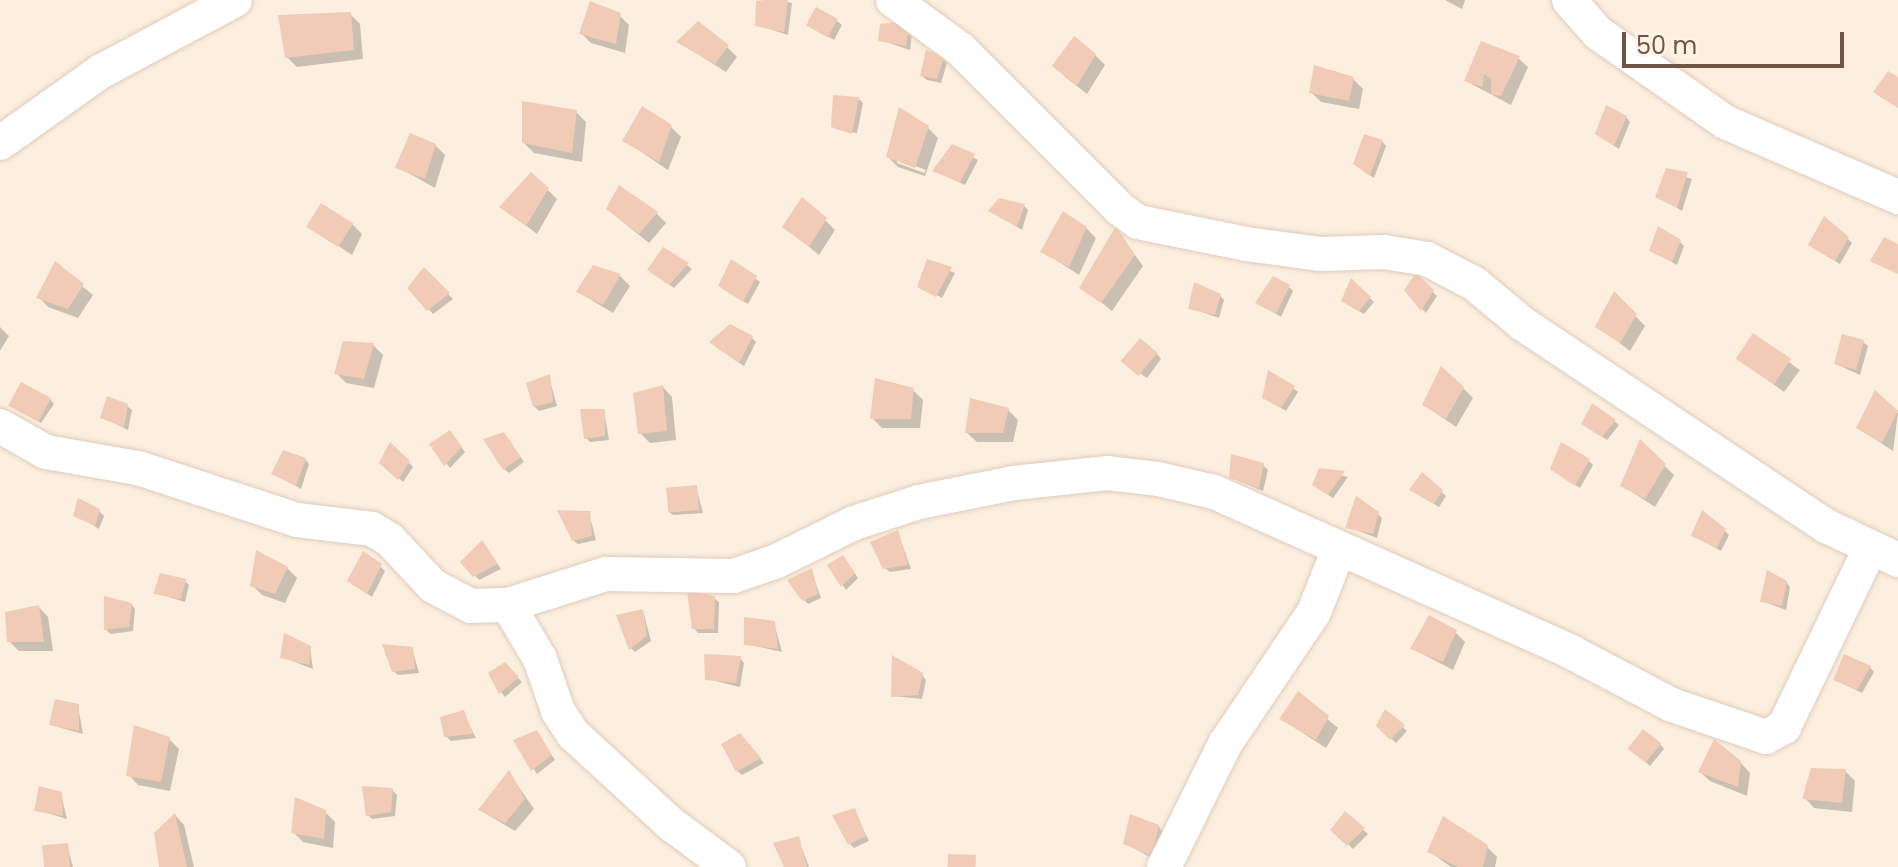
<!DOCTYPE html>
<style>
body{margin:0}
#map{position:relative;width:1898px;height:867px;overflow:hidden;background:#fcefdf;font-family:Poppins,sans-serif}
div>[style]{position:absolute}
[style*='--x']{left:calc(var(--x)*1px);top:calc(var(--y)*1px);width:calc(var(--w)*1px);rotate:calc(var(--a)*1deg)}
.shadow>*{inset:0;background:#0003;transform-origin:0 0}
.building>*{inset:0;background:#f2cbb6;transform-origin:0 0}
.roads{filter:drop-shadow(0 0 2px #e0cbbb) drop-shadow(0 0 2px #e0cbbb)}
.street>*{height:34px;margin:-17px;padding:0 17px;transform-origin:17px;border-radius:17px;background:#fff}
span{translate:-50% -50%;white-space:nowrap;text-align:center;line-height:1.15;-webkit-text-stroke:6px #fff4e5;paint-order:stroke}
.scale{position:absolute;left:1622px;top:32px;width:222px;height:36px;box-sizing:border-box;border:4px solid #725447;border-top:0;padding-left:10px;font-size:24px;line-height:28px;white-space:nowrap;color:#725447;-webkit-text-stroke:6px #fff4e5;paint-order:stroke}
</style>
<div id="map">
<div class="shadow">
<i style="clip-path:polygon(778px 0,792px 3px,788px 35px,757px 25px)"></i>
<i style="clip-path:polygon(1445px 0,1465px 0,1462px 9px)"></i>
<i style="clip-path:polygon(350px 14px,360px 24px,363px 59px,297px 67px,287px 57px)"></i>
<i style="clip-path:polygon(619px 15px,629px 25px,625px 53px,591px 43px,581px 33px)"></i>
<i style="clip-path:polygon(837px 21px,842px 25px,834px 40px,810px 26px)"></i>
<i style="clip-path:polygon(913px 27px,910px 50px,880px 40px)"></i>
<i style="clip-path:polygon(679px 42px,727px 47px,737px 57px,726px 72px)"></i>
<i style="clip-path:polygon(1095px 55px,1105px 65px,1087px 94px,1064px 76px)"></i>
<i style="clip-path:polygon(942px 58px,947px 63px,941px 83px,927px 80px,922px 76px)"></i>
<i style="clip-path:polygon(1518px 58px,1528px 67px,1511px 105px,1466px 81px)"></i>
<i style="clip-path:polygon(1353px 79px,1363px 89px,1359px 109px,1321px 102px,1311px 92px)"></i>
<i style="clip-path:polygon(859px 99px,863px 103px,857px 133px,835px 129px)"></i>
<i style="clip-path:polygon(576px 112px,586px 122px,582px 162px,534px 153px,524px 143px)"></i>
<i style="clip-path:polygon(1626px 117px,1630px 122px,1619px 149px,1602px 138px)"></i>
<i style="clip-path:polygon(671px 127px,681px 137px,668px 170px,625px 141px)"></i>
<i style="clip-path:polygon(evenodd,928px 128px,938px 138px,925px 176px,898px 167px,888px 157px,928px 128px,897px 159px,926px 170px,924px 173px,897px 163px,897px 159px)"></i>
<i style="clip-path:polygon(1382px 141px,1386px 146px,1374px 178px,1360px 168px)"></i>
<i style="clip-path:polygon(435px 145px,445px 155px,435px 188px,398px 167px)"></i>
<i style="clip-path:polygon(953px 147px,978px 160px,965px 185px,935px 171px)"></i>
<i style="clip-path:polygon(1667px 171px,1692px 179px,1682px 211px,1657px 196px)"></i>
<i style="clip-path:polygon(548px 190px,557px 199px,537px 234px,502px 207px)"></i>
<i style="clip-path:polygon(1024px 206px,1028px 210px,1022px 230px,991px 211px)"></i>
<i style="clip-path:polygon(656px 213px,666px 223px,649px 243px,618px 218px)"></i>
<i style="clip-path:polygon(825px 220px,835px 230px,819px 255px,784px 226px)"></i>
<i style="clip-path:polygon(352px 224px,362px 234px,352px 255px,310px 227px)"></i>
<i style="clip-path:polygon(1086px 228px,1096px 238px,1079px 275px,1042px 251px)"></i>
<i style="clip-path:polygon(1116px 229px,1143px 266px,1112px 311px,1082px 287px)"></i>
<i style="clip-path:polygon(1848px 239px,1852px 243px,1840px 264px,1815px 249px)"></i>
<i style="clip-path:polygon(1680px 242px,1684px 246px,1677px 265px,1651px 250px)"></i>
<i style="clip-path:polygon(664px 249px,692px 269px,674px 288px,654px 274px)"></i>
<i style="clip-path:polygon(928px 262px,955px 273px,942px 298px,922px 287px)"></i>
<i style="clip-path:polygon(55px 264px,93px 295px,78px 318px,48px 307px,39px 297px)"></i>
<i style="clip-path:polygon(593px 267px,620px 276px,630px 286px,613px 313px,578px 292px)"></i>
<i style="clip-path:polygon(424px 270px,453px 299px,433px 314px,410px 288px)"></i>
<i style="clip-path:polygon(1416px 276px,1437px 296px,1426px 313px,1406px 290px)"></i>
<i style="clip-path:polygon(755px 278px,760px 282px,748px 304px,725px 290px)"></i>
<i style="clip-path:polygon(1351px 281px,1374px 302px,1364px 314px,1348px 305px)"></i>
<i style="clip-path:polygon(1289px 287px,1293px 291px,1281px 317px,1257px 302px)"></i>
<i style="clip-path:polygon(1614px 294px,1645px 326px,1630px 351px,1597px 326px)"></i>
<i style="clip-path:polygon(1219px 295px,1224px 300px,1219px 318px,1190px 308px)"></i>
<i style="clip-path:polygon(0 327px,9px 336px,0 351px)"></i>
<i style="left:1753px;top:336px;width:58px;height:27px;rotate:36deg"></i>
<i style="clip-path:polygon(752px 338px,756px 342px,744px 366px,716px 347px)"></i>
<i style="clip-path:polygon(1863px 342px,1868px 346px,1860px 375px,1836px 364px)"></i>
<i style="clip-path:polygon(373px 345px,383px 355px,374px 388px,346px 383px,336px 373px)"></i>
<i style="clip-path:polygon(1157px 354px,1161px 359px,1147px 378px,1129px 366px)"></i>
<i style="clip-path:polygon(549px 377px,557px 406px,539px 411px,534px 406px)"></i>
<i style="clip-path:polygon(663px 387px,672px 397px,676px 440px,650px 443px,640px 433px)"></i>
<i style="clip-path:polygon(1293px 388px,1298px 392px,1286px 411px,1264px 398px)"></i>
<i style="clip-path:polygon(1463px 388px,1473px 398px,1456px 427px,1424px 405px)"></i>
<i style="clip-path:polygon(913px 390px,923px 400px,920px 428px,882px 428px,872px 418px)"></i>
<i style="clip-path:polygon(1876px 394px,1898px 413px,1893px 451px,1858px 428px)"></i>
<i style="clip-path:polygon(50px 399px,54px 404px,41px 423px,10px 406px)"></i>
<i style="clip-path:polygon(127px 406px,132px 410px,128px 430px,102px 417px)"></i>
<i style="clip-path:polygon(1008px 410px,1018px 420px,1013px 442px,977px 442px,967px 433px)"></i>
<i style="clip-path:polygon(604px 411px,609px 440px,590px 442px,586px 438px)"></i>
<i style="clip-path:polygon(1614px 421px,1619px 425px,1607px 440px,1588px 428px)"></i>
<i style="clip-path:polygon(454px 437px,465px 452px,450px 468px,432px 445px)"></i>
<i style="clip-path:polygon(508px 439px,524px 462px,509px 473px,504px 469px)"></i>
<i style="clip-path:polygon(1641px 443px,1674px 475px,1655px 507px,1623px 486px)"></i>
<i style="clip-path:polygon(391px 445px,413px 467px,403px 482px,381px 462px)"></i>
<i style="clip-path:polygon(305px 459px,309px 464px,301px 489px,273px 473px)"></i>
<i style="clip-path:polygon(1589px 461px,1593px 465px,1580px 488px,1557px 473px)"></i>
<i style="clip-path:polygon(1263px 465px,1268px 470px,1263px 491px,1231px 478px)"></i>
<i style="clip-path:polygon(1320px 470px,1348px 477px,1333px 498px,1319px 489px)"></i>
<i style="clip-path:polygon(1423px 475px,1446px 496px,1439px 507px,1411px 490px)"></i>
<i style="clip-path:polygon(696px 487px,703px 513px,673px 515px,668px 511px)"></i>
<i style="clip-path:polygon(99px 511px,104px 516px,99px 529px,76px 515px)"></i>
<i style="clip-path:polygon(589px 513px,596px 540px,578px 544px,573px 540px)"></i>
<i style="clip-path:polygon(1377px 513px,1382px 518px,1377px 538px,1348px 527px)"></i>
<i style="clip-path:polygon(1725px 531px,1729px 535px,1721px 551px,1693px 535px)"></i>
<i style="clip-path:polygon(898px 533px,911px 569px,890px 572px,885px 568px)"></i>
<i style="clip-path:polygon(486px 547px,501px 569px,479px 580px,462px 562px)"></i>
<i style="clip-path:polygon(847px 562px,858px 578px,846px 590px,829px 565px)"></i>
<i style="clip-path:polygon(380px 566px,385px 571px,372px 597px,354px 585px)"></i>
<i style="clip-path:polygon(287px 568px,297px 578px,285px 603px,262px 595px,252px 585px)"></i>
<i style="clip-path:polygon(811px 570px,821px 598px,808px 604px,804px 600px)"></i>
<i style="clip-path:polygon(185px 581px,189px 585px,185px 602px,156px 593px)"></i>
<i style="clip-path:polygon(1786px 582px,1790px 587px,1786px 610px,1762px 601px)"></i>
<i style="clip-path:polygon(714px 598px,719px 602px,718px 633px,698px 633px,694px 628px)"></i>
<i style="clip-path:polygon(131px 604px,135px 609px,133px 631px,111px 634px,106px 630px)"></i>
<i style="clip-path:polygon(39px 607px,48px 617px,53px 651px,19px 651px,9px 641px)"></i>
<i style="clip-path:polygon(643px 611px,651px 641px,635px 652px,631px 648px)"></i>
<i style="clip-path:polygon(774px 623px,782px 652px,746px 644px)"></i>
<i style="clip-path:polygon(1455px 632px,1465px 642px,1453px 670px,1413px 649px)"></i>
<i style="clip-path:polygon(310px 648px,313px 669px,282px 657px)"></i>
<i style="clip-path:polygon(412px 649px,419px 673px,398px 675px,393px 671px)"></i>
<i style="clip-path:polygon(740px 658px,744px 663px,740px 687px,707px 679px)"></i>
<i style="clip-path:polygon(504px 664px,522px 682px,505px 697px,501px 692px)"></i>
<i style="clip-path:polygon(1870px 667px,1874px 672px,1862px 693px,1835px 680px)"></i>
<i style="clip-path:polygon(922px 675px,926px 680px,922px 699px,893px 696px)"></i>
<i style="clip-path:polygon(1298px 694px,1338px 728px,1326px 748px,1281px 719px)"></i>
<i style="clip-path:polygon(78px 706px,83px 734px,51px 725px)"></i>
<i style="clip-path:polygon(1386px 712px,1407px 731px,1396px 743px,1378px 726px)"></i>
<i style="clip-path:polygon(463px 713px,476px 738px,451px 741px,446px 736px)"></i>
<i style="clip-path:polygon(536px 732px,555px 760px,537px 774px,516px 741px)"></i>
<i style="clip-path:polygon(169px 739px,179px 749px,170px 791px,138px 785px,129px 775px)"></i>
<i style="clip-path:polygon(744px 740px,764px 763px,742px 775px,737px 771px)"></i>
<i style="clip-path:polygon(1660px 744px,1664px 749px,1650px 766px,1628px 747px)"></i>
<i style="clip-path:polygon(1740px 762px,1750px 773px,1747px 796px,1710px 781px,1700px 772px)"></i>
<i style="clip-path:polygon(1845px 771px,1855px 781px,1852px 812px,1814px 808px,1805px 798px)"></i>
<i style="clip-path:polygon(509px 773px,534px 809px,515px 831px,480px 810px)"></i>
<i style="clip-path:polygon(392px 790px,397px 795px,395px 816px,372px 819px,368px 815px)"></i>
<i style="clip-path:polygon(61px 794px,67px 819px,37px 810px)"></i>
<i style="clip-path:polygon(854px 811px,869px 841px,854px 848px,850px 844px)"></i>
<i style="clip-path:polygon(325px 812px,335px 822px,333px 848px,303px 842px,293px 832px)"></i>
<i style="clip-path:polygon(1345px 814px,1368px 834px,1353px 849px,1333px 830px)"></i>
<i style="clip-path:polygon(175px 815px,184px 825px,194px 867px,161px 867px)"></i>
<i style="clip-path:polygon(1158px 826px,1168px 836px,1162px 864px,1125px 843px)"></i>
<i style="clip-path:polygon(798px 838px,809px 867px,786px 867px)"></i>
<i style="clip-path:polygon(67px 845px,73px 867px,45px 867px)"></i>
<i style="clip-path:polygon(1487px 847px,1497px 857px,1495px 867px,1451px 867px,1430px 852px)"></i>
</div>
<div class="building">
<i style="clip-path:polygon(765px 0,788px 0,784px 32px,755px 26px,756px 1px)"></i>
<i style="clip-path:polygon(590px 1px,621px 13px,616px 44px,579px 34px)"></i>
<i style="left:816px;top:7px;width:25px;height:21px;rotate:29deg"></i>
<i style="clip-path:polygon(351px 12px,354px 50px,285px 58px,278px 15px)"></i>
<i style="clip-path:polygon(698px 21px,729px 45px,715px 64px,676px 42px)"></i>
<i style="clip-path:polygon(910px 21px,906px 46px,878px 41px,880px 24px)"></i>
<i style="clip-path:polygon(1074px 36px,1096px 54px,1077px 86px,1052px 66px)"></i>
<i style="clip-path:polygon(1481px 41px,1520px 56px,1501px 96px,1491px 94px,1491px 79px,1484px 74px,1482px 87px,1464px 81px)"></i>
<i style="clip-path:polygon(926px 50px,944px 57px,937px 79px,920px 76px)"></i>
<i style="clip-path:polygon(1314px 65px,1354px 77px,1349px 101px,1309px 93px)"></i>
<i style="clip-path:polygon(1888px 71px,1898px 77px,1898px 108px,1873px 92px)"></i>
<i style="clip-path:polygon(833px 95px,859px 97px,852px 134px,831px 127px)"></i>
<i style="clip-path:polygon(522px 101px,577px 110px,572px 153px,522px 143px)"></i>
<i style="clip-path:polygon(1606px 105px,1627px 116px,1614px 146px,1595px 134px)"></i>
<i style="clip-path:polygon(642px 106px,672px 125px,659px 162px,622px 141px)"></i>
<i style="clip-path:polygon(899px 107px,929px 126px,915px 168px,886px 157px)"></i>
<i style="clip-path:polygon(410px 133px,436px 144px,425px 179px,395px 168px)"></i>
<i style="clip-path:polygon(1364px 134px,1383px 140px,1370px 176px,1353px 164px)"></i>
<i style="clip-path:polygon(952px 144px,975px 154px,960px 182px,932px 171px)"></i>
<i style="clip-path:polygon(1666px 168px,1688px 172px,1677px 208px,1655px 197px)"></i>
<i style="clip-path:polygon(531px 172px,549px 188px,526px 226px,499px 207px)"></i>
<i style="clip-path:polygon(619px 185px,658px 212px,639px 234px,606px 209px)"></i>
<i style="clip-path:polygon(802px 197px,827px 218px,809px 247px,782px 227px)"></i>
<i style="clip-path:polygon(999px 198px,1025px 204px,1017px 227px,988px 211px)"></i>
<i style="left:321px;top:203px;width:38px;height:28px;rotate:32deg"></i>
<i style="clip-path:polygon(1063px 211px,1087px 227px,1069px 267px,1040px 252px)"></i>
<i style="clip-path:polygon(1824px 216px,1849px 237px,1835px 261px,1808px 245px)"></i>
<i style="clip-path:polygon(1116px 226px,1135px 255px,1101px 303px,1079px 288px)"></i>
<i style="clip-path:polygon(1658px 226px,1681px 240px,1672px 262px,1649px 251px)"></i>
<i style="clip-path:polygon(1884px 237px,1898px 244px,1898px 274px,1870px 261px)"></i>
<i style="clip-path:polygon(663px 247px,689px 263px,669px 285px,647px 270px)"></i>
<i style="clip-path:polygon(731px 259px,757px 276px,743px 302px,718px 286px)"></i>
<i style="clip-path:polygon(927px 259px,952px 267px,936px 297px,917px 287px)"></i>
<i style="clip-path:polygon(55px 261px,84px 284px,68px 309px,36px 298px)"></i>
<i style="clip-path:polygon(593px 265px,621px 274px,603px 305px,576px 292px)"></i>
<i style="clip-path:polygon(424px 267px,450px 293px,427px 311px,407px 288px)"></i>
<i style="clip-path:polygon(1416px 273px,1434px 290px,1421px 311px,1404px 290px)"></i>
<i style="clip-path:polygon(1273px 276px,1290px 285px,1276px 314px,1255px 303px)"></i>
<i style="clip-path:polygon(1351px 278px,1371px 297px,1359px 311px,1341px 301px)"></i>
<i style="clip-path:polygon(1194px 282px,1221px 294px,1215px 315px,1188px 309px)"></i>
<i style="clip-path:polygon(1614px 291px,1637px 314px,1620px 343px,1595px 327px)"></i>
<i style="clip-path:polygon(730px 324px,753px 336px,739px 363px,709px 342px)"></i>
<i style="left:1753px;top:333px;width:46px;height:31px;rotate:34deg"></i>
<i style="left:1842px;top:334px;width:23px;height:31px;rotate:15deg"></i>
<i style="left:1140px;top:338px;width:23px;height:30px;rotate:40deg"></i>
<i style="clip-path:polygon(343px 341px,374px 343px,364px 379px,334px 374px)"></i>
<i style="clip-path:polygon(1441px 366px,1464px 387px,1446px 419px,1422px 405px)"></i>
<i style="clip-path:polygon(1268px 370px,1295px 386px,1281px 408px,1262px 398px)"></i>
<i style="clip-path:polygon(550px 374px,553px 402px,533px 407px,526px 383px)"></i>
<i style="clip-path:polygon(875px 378px,914px 388px,911px 419px,870px 419px)"></i>
<i style="left:21px;top:382px;width:34px;height:27px;rotate:28deg"></i>
<i style="clip-path:polygon(663px 385px,667px 431px,638px 434px,633px 393px)"></i>
<i style="clip-path:polygon(1875px 390px,1898px 411px,1882px 443px,1856px 428px)"></i>
<i style="clip-path:polygon(107px 396px,128px 404px,124px 427px,100px 418px)"></i>
<i style="clip-path:polygon(970px 398px,1009px 408px,1003px 433px,965px 433px)"></i>
<i style="clip-path:polygon(1592px 403px,1616px 420px,1602px 437px,1581px 424px)"></i>
<i style="clip-path:polygon(580px 409px,605px 409px,605px 436px,584px 439px)"></i>
<i style="clip-path:polygon(450px 430px,462px 447px,444px 466px,429px 444px)"></i>
<i style="clip-path:polygon(504px 432px,521px 457px,503px 470px,483px 439px)"></i>
<i style="clip-path:polygon(1640px 439px,1666px 464px,1645px 499px,1620px 486px)"></i>
<i style="clip-path:polygon(390px 442px,410px 461px,398px 480px,379px 463px)"></i>
<i style="clip-path:polygon(1561px 442px,1590px 459px,1575px 486px,1550px 469px)"></i>
<i style="clip-path:polygon(283px 450px,306px 458px,296px 486px,271px 474px)"></i>
<i style="clip-path:polygon(1231px 454px,1264px 463px,1259px 488px,1229px 478px)"></i>
<i style="clip-path:polygon(1319px 468px,1345px 471px,1328px 495px,1312px 485px)"></i>
<i style="clip-path:polygon(1422px 472px,1443px 490px,1434px 504px,1409px 490px)"></i>
<i style="left:697px;top:485px;width:25px;height:31px;rotate:85deg"></i>
<i style="clip-path:polygon(1356px 496px,1379px 512px,1373px 534px,1345px 528px)"></i>
<i style="clip-path:polygon(78px 498px,100px 509px,95px 526px,73px 516px)"></i>
<i style="clip-path:polygon(557px 510px,590px 511px,592px 536px,572px 541px)"></i>
<i style="clip-path:polygon(1702px 510px,1726px 529px,1717px 548px,1691px 536px)"></i>
<i style="clip-path:polygon(898px 530px,908px 565px,883px 569px,870px 542px)"></i>
<i style="clip-path:polygon(482px 540px,498px 564px,473px 577px,460px 562px)"></i>
<i style="clip-path:polygon(256px 550px,288px 567px,275px 594px,250px 586px)"></i>
<i style="clip-path:polygon(363px 551px,382px 564px,367px 594px,347px 581px)"></i>
<i style="clip-path:polygon(843px 555px,855px 573px,841px 587px,827px 565px)"></i>
<i style="clip-path:polygon(812px 568px,818px 594px,802px 601px,787px 580px)"></i>
<i style="clip-path:polygon(1767px 570px,1787px 581px,1782px 606px,1760px 602px)"></i>
<i style="clip-path:polygon(160px 573px,186px 579px,181px 599px,153px 594px)"></i>
<i style="clip-path:polygon(687px 591px,715px 596px,714px 629px,692px 629px)"></i>
<i style="clip-path:polygon(104px 596px,132px 603px,129px 627px,104px 630px)"></i>
<i style="clip-path:polygon(39px 605px,44px 642px,7px 642px,5px 612px)"></i>
<i style="clip-path:polygon(643px 609px,647px 636px,629px 650px,616px 615px)"></i>
<i style="clip-path:polygon(1429px 615px,1457px 630px,1443px 662px,1410px 649px)"></i>
<i style="clip-path:polygon(744px 617px,775px 621px,778px 649px,744px 645px)"></i>
<i style="clip-path:polygon(284px 633px,311px 646px,309px 665px,280px 658px)"></i>
<i style="clip-path:polygon(382px 644px,413px 647px,415px 669px,392px 672px)"></i>
<i style="clip-path:polygon(704px 654px,741px 656px,736px 683px,705px 680px)"></i>
<i style="clip-path:polygon(1844px 654px,1871px 666px,1857px 690px,1833px 680px)"></i>
<i style="clip-path:polygon(892px 655px,923px 673px,918px 695px,891px 697px)"></i>
<i style="clip-path:polygon(505px 662px,519px 677px,499px 694px,488px 673px)"></i>
<i style="clip-path:polygon(1298px 691px,1329px 716px,1316px 740px,1279px 719px)"></i>
<i style="clip-path:polygon(55px 699px,79px 704px,79px 731px,49px 725px)"></i>
<i style="clip-path:polygon(1385px 709px,1405px 725px,1390px 740px,1376px 726px)"></i>
<i style="clip-path:polygon(464px 710px,473px 734px,444px 737px,440px 717px)"></i>
<i style="clip-path:polygon(134px 725px,170px 737px,161px 782px,126px 776px)"></i>
<i style="left:1643px;top:729px;width:23px;height:25px;rotate:38deg"></i>
<i style="clip-path:polygon(537px 730px,552px 755px,531px 771px,513px 740px)"></i>
<i style="clip-path:polygon(740px 733px,761px 758px,736px 772px,721px 744px)"></i>
<i style="clip-path:polygon(1714px 739px,1741px 761px,1738px 787px,1698px 772px)"></i>
<i style="clip-path:polygon(1811px 768px,1846px 769px,1842px 803px,1802px 799px)"></i>
<i style="clip-path:polygon(509px 770px,525px 799px,505px 823px,478px 810px)"></i>
<i style="clip-path:polygon(39px 786px,62px 792px,63px 816px,34px 811px)"></i>
<i style="clip-path:polygon(362px 786px,393px 788px,391px 812px,366px 816px)"></i>
<i style="clip-path:polygon(295px 797px,326px 810px,324px 839px,291px 833px)"></i>
<i style="clip-path:polygon(855px 808px,866px 836px,848px 845px,832px 815px)"></i>
<i style="clip-path:polygon(1345px 811px,1365px 828px,1347px 846px,1330px 830px)"></i>
<i style="clip-path:polygon(175px 813px,187px 867px,159px 867px,154px 833px)"></i>
<i style="clip-path:polygon(1130px 814px,1159px 825px,1152px 856px,1123px 844px)"></i>
<i style="clip-path:polygon(1443px 816px,1488px 845px,1483px 867px,1458px 867px,1427px 852px)"></i>
<i style="clip-path:polygon(799px 836px,807px 867px,784px 867px,773px 843px)"></i>
<i style="left:68px;top:843px;width:24px;height:26px;rotate:85deg"></i>
<i style="left:948px;top:854px;width:28px;height:13px;rotate:2deg"></i>
</div>
<div class="roads">
<div class="street">
<i style="--x:893;--y:0;--w:83;--a:36.2"></i>
<i style="--x:960;--y:49;--w:226;--a:45"></i>
<i style="--x:1120;--y:209;--w:22;--a:36"></i>
<i style="--x:1138;--y:222;--w:110;--a:11.5"></i>
<i style="--x:1246;--y:244;--w:76;--a:7.6"></i>
<i style="--x:1321;--y:254;--w:63;--a:-1.8"></i>
<i style="--x:1384;--y:252;--w:44;--a:9.2"></i>
<i style="--x:1427;--y:259;--w:54;--a:27.5"></i>
<i style="--x:1475;--y:284;--w:62;--a:39.8"></i>
<i style="--x:1523;--y:324;--w:364;--a:33.7"></i>
<i style="--x:1826;--y:526;--w:80;--a:25.3"></i>
<i style="--x:1569;--y:0;--w:44;--a:48.7"></i>
<i style="--x:1598;--y:33;--w:155;--a:35"></i>
<i style="--x:1725;--y:122;--w:189;--a:23.4"></i>
<i style="--x:0;--y:143;--w:123;--a:-35.4"></i>
<i style="--x:100;--y:72;--w:153;--a:-28.1"></i>
<i style="--x:0;--y:426;--w:53;--a:29.5"></i>
<i style="--x:46;--y:452;--w:93;--a:9.9"></i>
<i style="--x:138;--y:468;--w:167;--a:18.1"></i>
<i style="--x:297;--y:520;--w:76;--a:6.8"></i>
<i style="--x:372;--y:529;--w:21;--a:31"></i>
<i style="--x:390;--y:540;--w:63;--a:46.9"></i>
<i style="--x:433;--y:586;--w:43;--a:27.8"></i>
<i style="--x:471;--y:606;--w:37;--a:-2"></i>
<i style="--x:508;--y:605;--w:103;--a:-17.6"></i>
<i style="--x:606;--y:574;--w:128;--a:0.9"></i>
<i style="--x:734;--y:576;--w:46;--a:-19.2"></i>
<i style="--x:777;--y:561;--w:86;--a:-26.3"></i>
<i style="--x:854;--y:523;--w:68;--a:-17.9"></i>
<i style="--x:919;--y:502;--w:97;--a:-11.3"></i>
<i style="--x:1014;--y:483;--w:94;--a:-6.1"></i>
<i style="--x:1107;--y:473;--w:51;--a:6.7"></i>
<i style="--x:1158;--y:479;--w:57;--a:13.1"></i>
<i style="--x:1214;--y:492;--w:391;--a:24.1"></i>
<i style="--x:1571;--y:652;--w:114;--a:27.7"></i>
<i style="--x:1672;--y:705;--w:99;--a:18.8"></i>
<i style="--x:1766;--y:737;--w:21;--a:-29"></i>
<i style="--x:1784;--y:727;--w:198;--a:-64.2"></i>
<i style="--x:508;--y:605;--w:63;--a:59.3"></i>
<i style="--x:540;--y:659;--w:55;--a:70.9"></i>
<i style="--x:558;--y:711;--w:27;--a:57"></i>
<i style="--x:573;--y:734;--w:133;--a:42.6"></i>
<i style="--x:671;--y:824;--w:72;--a:36.6"></i>
<i style="--x:1164;--y:867;--w:137;--a:-63.6"></i>
<i style="--x:1225;--y:744;--w:159;--a:-56"></i>
<i style="--x:1314;--y:612;--w:68;--a:-68.4"></i>
</div>
</div>
<div class="scale">50 m</div>
</div>
